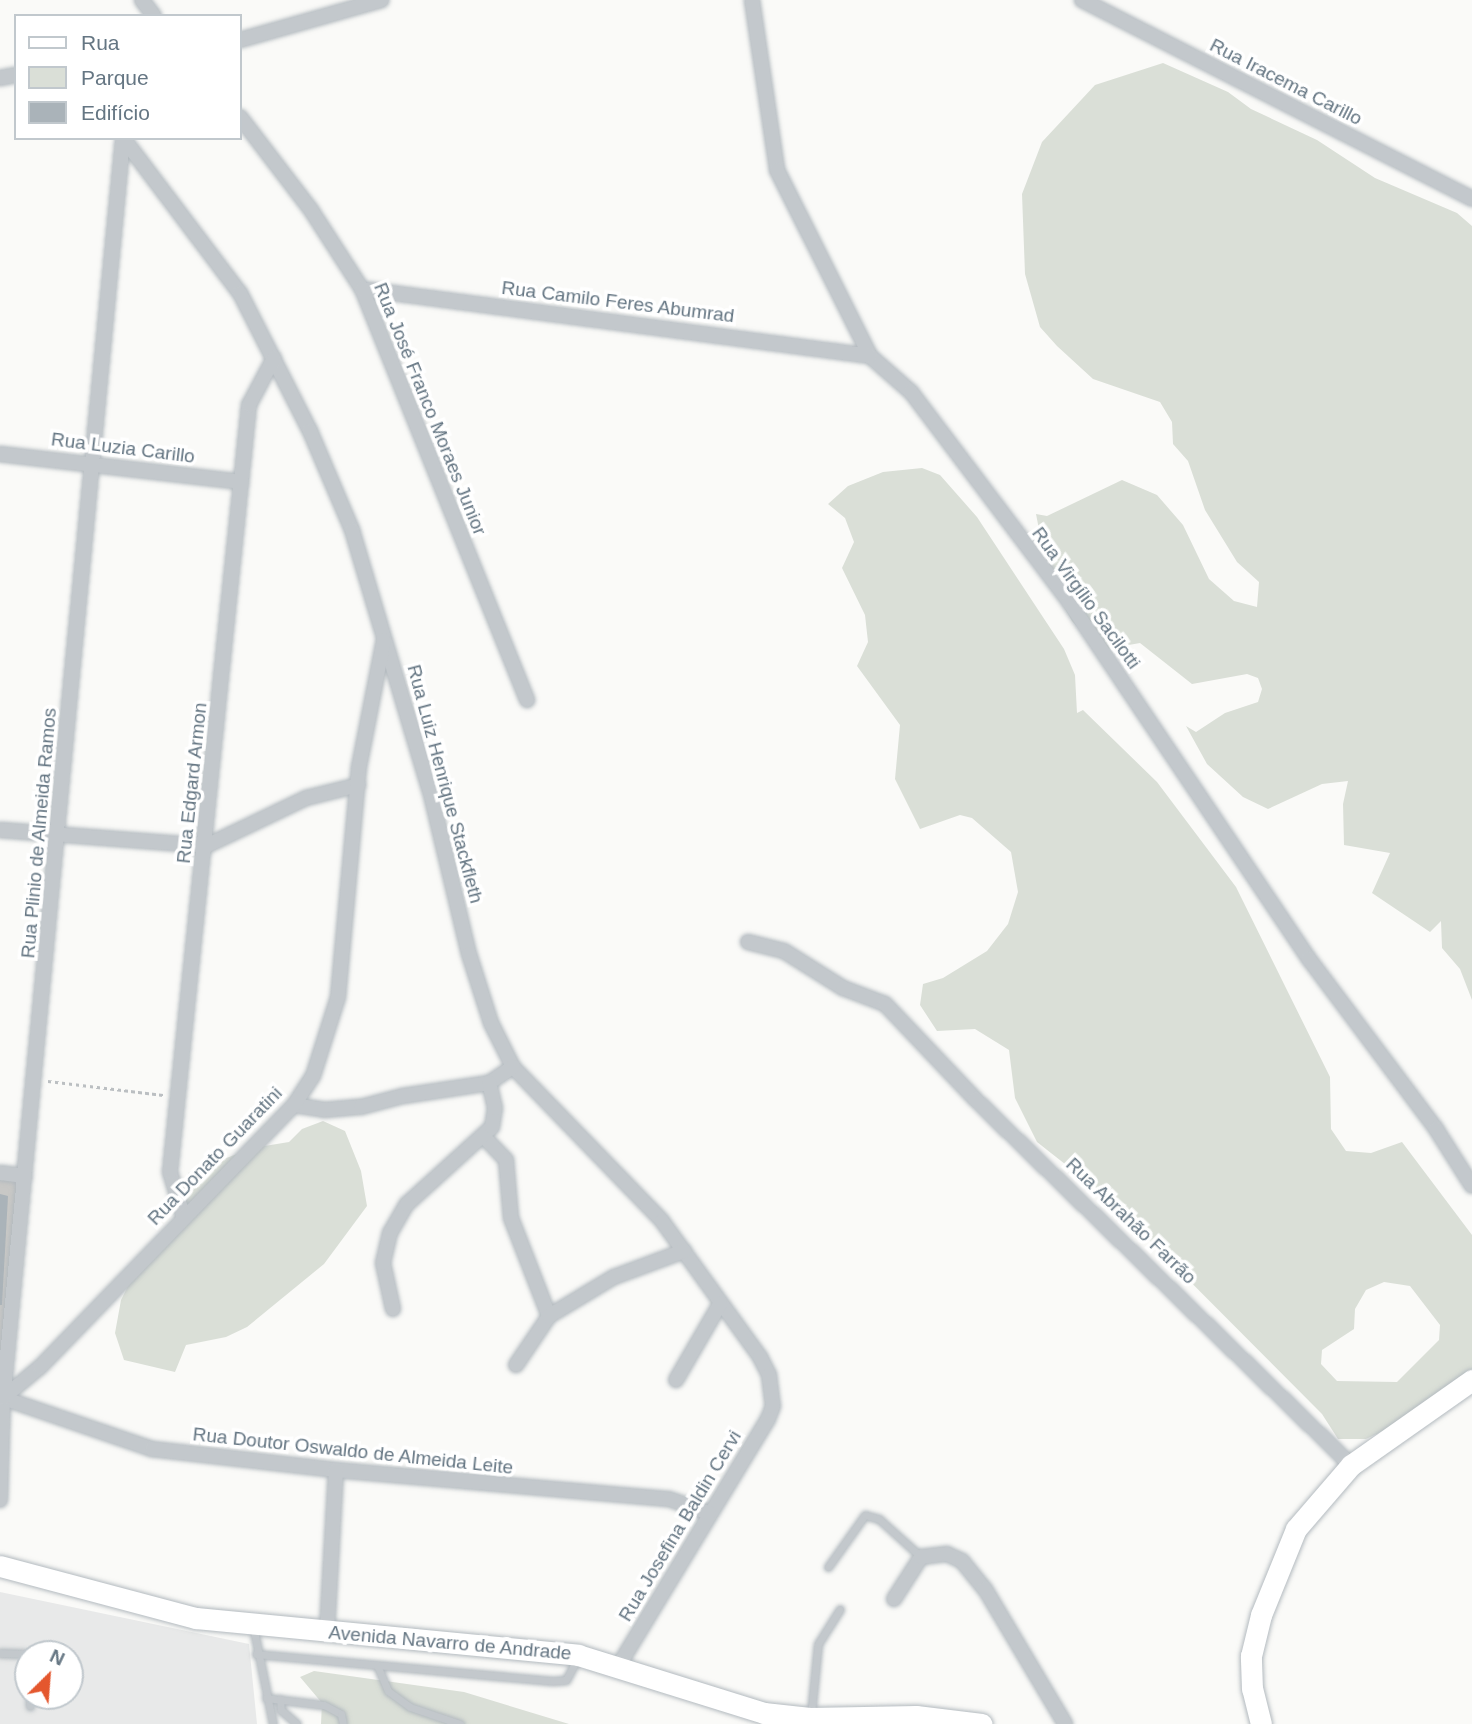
<!DOCTYPE html>
<meta charset="utf-8">
<style>
body{margin:0}
#map{position:relative;width:1472px;height:1724px;overflow:hidden;background:#fafaf8;font-family:Arial,sans-serif}
div>[style]{position:absolute}
[style*='--x']{left:calc(var(--x)*1px);top:calc(var(--y)*1px);width:calc(var(--w)*1px);rotate:calc(var(--a)*1deg)}
.built>*{inset:0;background:#e8e9e9}
.green>*{inset:0;background:#dadfd7}
.shadow>*{inset:0;background:#0003}
.building>*{inset:0;background:#aab3b9}
.path>*{height:2.5px;margin-top:-1.25px;transform-origin:0;background:repeating-linear-gradient(90deg,#bbbfc2 0 3.5px,transparent 0 7px)}
.roads{filter:drop-shadow(0 0 2px #b3babf) drop-shadow(0 0 2px #b3babf)}
.lane>*{height:7px;margin:-3.5px;padding:0 3.5px;transform-origin:3.5px;border-radius:3.5px;background:#c3c8cc}
.street>*{height:14px;margin:-7px;padding:0 7px;transform-origin:7px;border-radius:7px;background:#c3c8cc}
.secondary>*{height:21px;margin:-10.5px;padding:0 10.5px;transform-origin:10.5px;border-radius:10.5px;background:#fff}
span{translate:-50% -50%;white-space:nowrap;text-align:center;line-height:1.15;-webkit-text-stroke:7px #fff;paint-order:stroke}
.street-label{font-size:19px;color:#657683}
.legend{position:absolute;left:14px;top:14px;width:228px;height:126px;box-sizing:border-box;background:#fff;border:2px solid #c1c8cd;margin:0;padding:9px 12px;list-style:none;font-size:21px;color:#657683}
.legend li{display:flex;align-items:center;gap:14px;height:35px}
.legend b{width:35px;border:2px solid #c1c8cd}
.north{position:absolute;left:14px;top:1640px;width:70px;height:70px;box-sizing:border-box;background:#fff;border:2px solid #c1c8cd;border-radius:50%;rotate:25deg;font-size:19px;font-weight:700;line-height:28px;text-align:center;color:#657683}
.north::after{content:'';display:block;margin:auto;width:24px;height:32px;background:#e4572e;clip-path:polygon(50% 0,100% 100%,50% 72%,0 100%)}
</style>
<div id="map">
<div class="built">
<i style="clip-path:polygon(evenodd,0 1592px,249px 1644px,257px 1724px,0 1724px,0 1592px,28px 1654px,70px 1654px,70px 1696px,28px 1696px,28px 1654px)"></i>
</div>
<div class="green">
<i style="clip-path:polygon(1163px 63px,1228px 92px,1251px 109px,1317px 140px,1375px 178px,1457px 213px,1472px 226px,1472px 1000px,1460px 969px,1442px 948px,1441px 921px,1430px 932px,1372px 893px,1390px 853px,1344px 845px,1343px 804px,1348px 781px,1322px 784px,1268px 809px,1243px 797px,1207px 764px,1186px 726px,1196px 732px,1225px 713px,1258px 702px,1262px 689px,1258px 678px,1247px 674px,1192px 684px,1140px 643px,1106px 649px,1095px 646px,1072px 621px,1049px 580px,1036px 514px,1047px 516px,1122px 480px,1157px 495px,1183px 525px,1209px 579px,1234px 601px,1257px 607px,1259px 582px,1237px 562px,1205px 510px,1188px 461px,1173px 444px,1172px 422px,1160px 402px,1093px 379px,1057px 346px,1040px 327px,1025px 274px,1022px 194px,1042px 142px,1095px 85px)"></i>
<i style="clip-path:polygon(evenodd,922px 468px,940px 475px,977px 517px,1064px 649px,1075px 675px,1077px 713px,1083px 710px,1157px 782px,1236px 887px,1330px 1077px,1331px 1129px,1346px 1151px,1371px 1153px,1402px 1142px,1472px 1235px,1472px 1372px,1404px 1421px,1366px 1439px,1338px 1439px,1322px 1414px,1103px 1194px,1037px 1142px,1015px 1098px,1009px 1050px,975px 1029px,937px 1031px,920px 1005px,923px 984px,943px 978px,987px 951px,1008px 924px,1018px 892px,1011px 852px,972px 818px,960px 815px,920px 829px,895px 779px,900px 725px,857px 666px,868px 642px,865px 615px,842px 568px,854px 542px,845px 518px,828px 504px,848px 486px,883px 472px,922px 468px,1384px 1282px,1410px 1286px,1440px 1325px,1439px 1340px,1397px 1382px,1337px 1381px,1321px 1364px,1322px 1350px,1354px 1329px,1355px 1309px,1366px 1290px,1384px 1282px)"></i>
<i style="clip-path:polygon(323px 1121px,345px 1131px,361px 1171px,367px 1206px,324px 1264px,247px 1327px,226px 1337px,186px 1345px,175px 1372px,124px 1360px,115px 1333px,121px 1300px,137px 1268px,183px 1213px,183px 1183px,189px 1172px,253px 1148px,289px 1142px,302px 1129px)"></i>
<i style="clip-path:polygon(314px 1671px,464px 1692px,569px 1724px,321px 1724px,322px 1703px,300px 1677px)"></i>
</div>
<div class="shadow">
<i style="clip-path:polygon(0 1176px,22px 1181px,0 1371px)"></i>
</div>
<div class="building">
<i style="clip-path:polygon(0 1194px,8px 1196px,2px 1305px,0 1305px)"></i>
</div>
<div class="path">
<i style="--x:48;--y:1081;--w:116;--a:6.9"></i>
</div>
<div class="roads">
<div class="lane">
<i style="--x:828;--y:1567;--w:64;--a:-54.6"></i>
<i style="--x:865;--y:1515;--w:15;--a:16"></i>
<i style="--x:879;--y:1519;--w:57;--a:42.1"></i>
<i style="--x:253;--y:1626;--w:100;--a:78.5"></i>
<i style="--x:0;--y:1653;--w:28;--a:2"></i>
<i style="--x:256;--y:1654;--w:298;--a:5.2"></i>
<i style="--x:553;--y:1681;--w:13;--a:-4"></i>
<i style="--x:566;--y:1680;--w:24;--a:-62"></i>
<i style="--x:377;--y:1665;--w:28;--a:67"></i>
<i style="--x:388;--y:1691;--w:27;--a:36"></i>
<i style="--x:410;--y:1707;--w:53;--a:18.8"></i>
<i style="--x:266;--y:1698;--w:58;--a:6.9"></i>
<i style="--x:324;--y:1705;--w:19;--a:28"></i>
<i style="--x:341;--y:1714;--w:10;--a:79"></i>
<i style="--x:280;--y:1699;--w:11;--a:85"></i>
<i style="--x:281;--y:1710;--w:21;--a:41"></i>
<i style="--x:30;--y:1706;--w:10;--a:-90"></i>
<i style="--x:811;--y:1714;--w:70;--a:-84.3"></i>
<i style="--x:818;--y:1644;--w:41;--a:-57.8"></i>
</div>
<div class="street">
<i style="--x:142;--y:0;--w:20;--a:53"></i>
<i style="--x:752;--y:0;--w:172;--a:81.6"></i>
<i style="--x:777;--y:170;--w:208;--a:63.4"></i>
<i style="--x:870;--y:356;--w:55;--a:41.3"></i>
<i style="--x:911;--y:392;--w:263;--a:53"></i>
<i style="--x:1069;--y:602;--w:430;--a:56.1"></i>
<i style="--x:1309;--y:959;--w:212;--a:53.2"></i>
<i style="--x:1436;--y:1129;--w:67;--a:57.7"></i>
<i style="--x:1082;--y:0;--w:438;--a:27"></i>
<i style="--x:240;--y:40;--w:147;--a:-15.8"></i>
<i style="--x:0;--y:78;--w:16;--a:-11"></i>
<i style="--x:240;--y:117;--w:117;--a:52.6"></i>
<i style="--x:311;--y:210;--w:94;--a:57.2"></i>
<i style="--x:362;--y:289;--w:443;--a:68.1"></i>
<i style="--x:123;--y:138;--w:194;--a:53"></i>
<i style="--x:240;--y:293;--w:155;--a:63.1"></i>
<i style="--x:310;--y:431;--w:108;--a:67"></i>
<i style="--x:352;--y:530;--w:281;--a:73.4"></i>
<i style="--x:432;--y:799;--w:159;--a:76.6"></i>
<i style="--x:469;--y:954;--w:72;--a:72.3"></i>
<i style="--x:491;--y:1023;--w:49;--a:63.4"></i>
<i style="--x:513;--y:1067;--w:214;--a:45.9"></i>
<i style="--x:662;--y:1221;--w:168;--a:54.2"></i>
<i style="--x:760;--y:1357;--w:20;--a:63"></i>
<i style="--x:769;--y:1375;--w:31;--a:83"></i>
<i style="--x:773;--y:1406;--w:14;--a:111"></i>
<i style="--x:768;--y:1419;--w:288;--a:121.2"></i>
<i style="--x:362;--y:289;--w:512;--a:7.51"></i>
<i style="--x:0;--y:454;--w:243;--a:6.6"></i>
<i style="--x:0;--y:830;--w:207;--a:4.4"></i>
<i style="--x:206;--y:846;--w:111;--a:-25.6"></i>
<i style="--x:306;--y:798;--w:54;--a:-14"></i>
<i style="--x:748;--y:942;--w:37;--a:14"></i>
<i style="--x:784;--y:951;--w:70;--a:32.1"></i>
<i style="--x:843;--y:988;--w:45;--a:20.9"></i>
<i style="--x:885;--y:1004;--w:131;--a:46.5"></i>
<i style="--x:975;--y:1099;--w:525;--a:44.23"></i>
<i style="--x:294;--y:1105;--w:30;--a:9"></i>
<i style="--x:324;--y:1110;--w:37;--a:-5"></i>
<i style="--x:361;--y:1107;--w:43;--a:-14.7"></i>
<i style="--x:403;--y:1096;--w:87;--a:-8.6"></i>
<i style="--x:489;--y:1083;--w:29;--a:-34"></i>
<i style="--x:484;--y:1137;--w:32;--a:46"></i>
<i style="--x:506;--y:1160;--w:58;--a:85.1"></i>
<i style="--x:511;--y:1218;--w:105;--a:68.8"></i>
<i style="--x:0;--y:1173;--w:25;--a:7"></i>
<i style="--x:183;--y:1215;--w:45;--a:-106.8"></i>
<i style="--x:170;--y:1172;--w:771;--a:-84.12"></i>
<i style="--x:249;--y:405;--w:53;--a:-62"></i>
<i style="--x:393;--y:1309;--w:47;--a:-102.3"></i>
<i style="--x:383;--y:1263;--w:31;--a:-77"></i>
<i style="--x:390;--y:1233;--w:34;--a:-60"></i>
<i style="--x:407;--y:1204;--w:115;--a:-42.2"></i>
<i style="--x:492;--y:1127;--w:19;--a:-81"></i>
<i style="--x:495;--y:1108;--w:26;--a:-103"></i>
<i style="--x:516;--y:1365;--w:59;--a:-56"></i>
<i style="--x:549;--y:1316;--w:76;--a:-31"></i>
<i style="--x:614;--y:1277;--w:75;--a:-20.4"></i>
<i style="--x:676;--y:1380;--w:88;--a:-59.9"></i>
<i style="--x:0;--y:1397;--w:161;--a:18.9"></i>
<i style="--x:152;--y:1449;--w:185;--a:6.5"></i>
<i style="--x:336;--y:1470;--w:334;--a:5"></i>
<i style="--x:669;--y:1499;--w:42;--a:19.3"></i>
<i style="--x:3;--y:1398;--w:48;--a:-40"></i>
<i style="--x:40;--y:1367;--w:365;--a:-45.9"></i>
<i style="--x:294;--y:1105;--w:35;--a:-57"></i>
<i style="--x:313;--y:1076;--w:83;--a:-72.4"></i>
<i style="--x:338;--y:997;--w:231;--a:-84.8"></i>
<i style="--x:359;--y:767;--w:129;--a:-78.9"></i>
<i style="--x:0;--y:1500;--w:102;--a:-88.3"></i>
<i style="--x:3;--y:1398;--w:1265;--a:-84.56"></i>
<i style="--x:894;--y:1599;--w:50;--a:-57.3"></i>
<i style="--x:921;--y:1557;--w:26;--a:-7"></i>
<i style="--x:947;--y:1554;--w:17;--a:25"></i>
<i style="--x:962;--y:1561;--w:36;--a:51"></i>
<i style="--x:985;--y:1589;--w:157;--a:59.3"></i>
<i style="--x:327;--y:1631;--w:161;--a:-86.8"></i>
</div>
<div class="secondary">
<i style="--x:0;--y:1566;--w:203;--a:14.9"></i>
<i style="--x:196;--y:1618;--w:384;--a:5.5"></i>
<i style="--x:578;--y:1655;--w:195;--a:17.3"></i>
<i style="--x:764;--y:1713;--w:46;--a:6.2"></i>
<i style="--x:810;--y:1718;--w:106;--a:-1.1"></i>
<i style="--x:916;--y:1716;--w:66;--a:6.9"></i>
<i style="--x:1261;--y:1724;--w:36;--a:-104"></i>
<i style="--x:1252;--y:1689;--w:33;--a:-92"></i>
<i style="--x:1251;--y:1656;--w:42;--a:-76.3"></i>
<i style="--x:1261;--y:1615;--w:93;--a:-67.9"></i>
<i style="--x:1296;--y:1529;--w:84;--a:-49.3"></i>
<i style="--x:1351;--y:1465;--w:148;--a:-35.1"></i>
</div>
</div>
<div class="street-label">
<span style="left:1286px;top:82px;rotate:27deg">Rua Iracema Carillo</span>
<span style="left:618px;top:302px;rotate:7deg">Rua Camilo Feres Abumrad</span>
<span style="left:430px;top:409px;rotate:68deg">Rua José Franco Moraes Junior</span>
<span style="left:123px;top:448px;rotate:7deg">Rua Luzia Carillo</span>
<span style="left:1086px;top:598px;rotate:54deg">Rua Virgílio Sacilotti</span>
<span style="left:192px;top:783px;rotate:-84deg">Rua Edgard Armon</span>
<span style="left:445px;top:784px;rotate:75deg">Rua Luiz Henrique Stackfleth</span>
<span style="left:39px;top:833px;rotate:-85deg">Rua Plinio de Almeida Ramos</span>
<span style="left:215px;top:1156px;rotate:-46deg">Rua Donato Guaratini</span>
<span style="left:1131px;top:1221px;rotate:44deg">Rua Abrahão Farrão</span>
<span style="left:353px;top:1451px;rotate:6deg">Rua Doutor Oswaldo de Almeida Leite</span>
<span style="left:680px;top:1526px;rotate:-59deg">Rua Josefina Baldin Cervi</span>
<span style="left:450px;top:1643px;rotate:5deg">Avenida Navarro de Andrade</span>
</div>
<ul class="legend">
<li><b style="height:9px;background:#fff"></b>Rua</li>
<li><b style="height:19px;background:#dadfd7"></b>Parque</li>
<li><b style="height:19px;background:#aab3b9"></b>Edifício</li>
</ul>
<div class="north">N</div>
</div>
